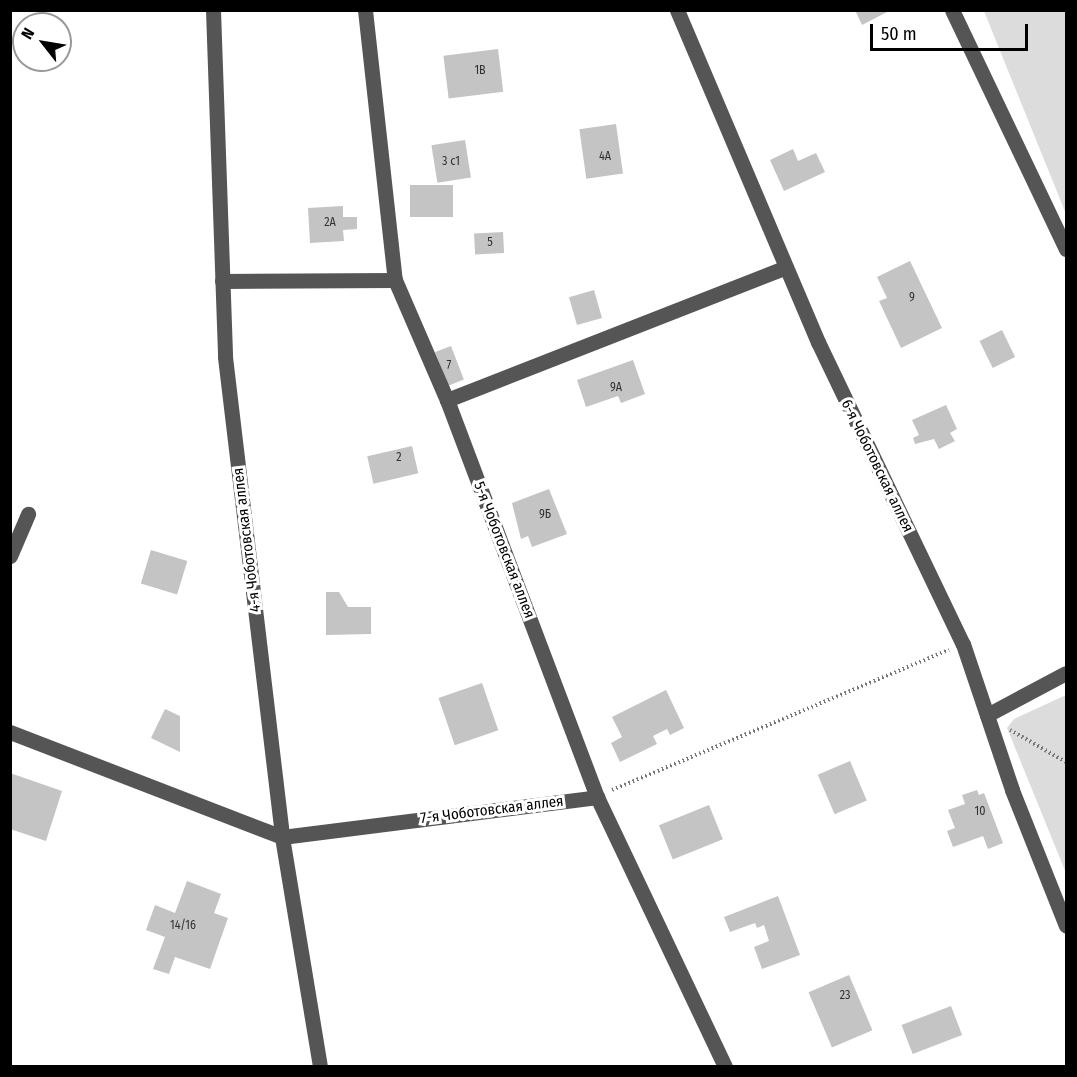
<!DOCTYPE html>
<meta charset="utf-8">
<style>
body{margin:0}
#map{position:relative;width:1077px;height:1077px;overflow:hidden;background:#fff;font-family:"Fira Sans Condensed",sans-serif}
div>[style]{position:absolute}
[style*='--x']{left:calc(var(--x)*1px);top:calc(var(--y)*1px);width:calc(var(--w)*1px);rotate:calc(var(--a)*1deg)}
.green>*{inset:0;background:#dcdcdc}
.building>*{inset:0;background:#c4c4c4;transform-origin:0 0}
.path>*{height:4px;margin-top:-2px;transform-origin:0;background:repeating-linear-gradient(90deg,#777 0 1.5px,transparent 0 4.5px)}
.minor>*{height:15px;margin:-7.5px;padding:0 7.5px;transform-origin:7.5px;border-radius:7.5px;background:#555}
span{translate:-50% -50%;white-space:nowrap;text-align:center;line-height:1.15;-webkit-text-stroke:6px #fff;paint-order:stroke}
.number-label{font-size:12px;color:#313131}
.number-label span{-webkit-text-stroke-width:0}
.street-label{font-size:15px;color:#000}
.frame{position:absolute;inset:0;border:12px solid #000;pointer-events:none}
.north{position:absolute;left:12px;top:12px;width:60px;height:60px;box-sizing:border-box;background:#fff;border:2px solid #999;border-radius:50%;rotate:301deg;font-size:16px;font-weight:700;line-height:24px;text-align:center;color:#000}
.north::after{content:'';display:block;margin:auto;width:21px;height:27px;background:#000;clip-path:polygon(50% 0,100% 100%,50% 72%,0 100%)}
.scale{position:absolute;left:870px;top:24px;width:158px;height:27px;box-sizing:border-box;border:3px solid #000;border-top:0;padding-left:8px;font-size:18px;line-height:21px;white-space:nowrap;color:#000;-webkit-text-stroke:4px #fff;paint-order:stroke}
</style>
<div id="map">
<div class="green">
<i style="clip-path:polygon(984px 11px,1066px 11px,1066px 214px)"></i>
<i style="clip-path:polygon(1066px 695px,1066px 873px,1007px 728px,1014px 719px)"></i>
</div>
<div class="building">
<i style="clip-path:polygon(855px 10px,891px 10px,862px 25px)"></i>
<i style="left:498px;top:49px;width:43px;height:55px;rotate:83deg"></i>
<i style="left:616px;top:124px;width:50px;height:37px;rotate:82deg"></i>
<i style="left:465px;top:140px;width:38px;height:34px;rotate:81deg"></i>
<i style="clip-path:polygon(793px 149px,798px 161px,816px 153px,825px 172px,784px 191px,770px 160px)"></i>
<i style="left:410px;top:185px;width:43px;height:32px"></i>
<i style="clip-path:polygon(343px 206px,343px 217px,357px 217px,357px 229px,343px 230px,344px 241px,310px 243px,308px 208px)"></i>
<i style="left:503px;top:232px;width:21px;height:29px;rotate:87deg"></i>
<i style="clip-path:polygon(910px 261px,942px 328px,901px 348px,879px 301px,887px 298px,877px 277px)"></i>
<i style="left:594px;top:290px;width:29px;height:26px;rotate:74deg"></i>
<i style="left:1002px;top:330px;width:30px;height:25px;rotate:64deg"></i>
<i style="left:451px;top:346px;width:36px;height:17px;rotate:69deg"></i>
<i style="clip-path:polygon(633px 360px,645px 394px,621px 403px,618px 396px,586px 407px,577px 380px)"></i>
<i style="clip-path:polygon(946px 405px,957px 429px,950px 433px,955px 441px,939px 449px,934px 439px,915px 444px,913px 438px,919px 435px,912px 420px)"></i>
<i style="left:412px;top:446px;width:28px;height:46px;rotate:77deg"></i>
<i style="clip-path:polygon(549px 489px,567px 534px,532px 547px,528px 536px,521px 539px,512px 503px)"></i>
<i style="left:151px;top:550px;width:38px;height:35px;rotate:17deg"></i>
<i style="clip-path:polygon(326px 592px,339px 592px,348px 607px,371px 607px,371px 634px,326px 635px)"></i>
<i style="left:482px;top:683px;width:50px;height:46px;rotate:71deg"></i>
<i style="clip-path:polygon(666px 690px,684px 728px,670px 735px,667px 729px,653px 736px,657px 744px,620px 762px,611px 743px,622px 737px,612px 717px)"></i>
<i style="clip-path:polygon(165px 709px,180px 716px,180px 752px,151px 738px)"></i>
<i style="left:850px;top:761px;width:43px;height:35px;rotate:67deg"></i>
<i style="clip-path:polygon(10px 773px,62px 791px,46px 841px,10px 829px)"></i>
<i style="clip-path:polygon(977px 790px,979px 795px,984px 793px,1003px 843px,988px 849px,983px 836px,953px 847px,947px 831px,955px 828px,948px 810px,965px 804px,962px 795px)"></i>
<i style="left:709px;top:805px;width:37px;height:54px;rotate:68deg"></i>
<i style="clip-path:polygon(187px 881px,221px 894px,214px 913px,228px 918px,210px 969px,175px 957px,169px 974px,153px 969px,165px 937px,146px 930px,155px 905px,175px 913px)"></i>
<i style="clip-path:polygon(778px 896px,800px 955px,762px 969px,754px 947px,769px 941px,764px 925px,757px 928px,755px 923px,730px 932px,724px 917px)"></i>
<i style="left:849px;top:975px;width:60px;height:44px;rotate:67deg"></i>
<i style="left:951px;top:1006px;width:31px;height:53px;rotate:69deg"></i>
</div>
<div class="path">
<i style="--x:1010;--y:730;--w:64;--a:29.7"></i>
<i style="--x:612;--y:790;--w:365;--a:-22.6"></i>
</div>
<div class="minor">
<i style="--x:213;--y:10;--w:347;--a:88"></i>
<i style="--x:225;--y:357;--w:483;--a:83.2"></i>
<i style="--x:282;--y:837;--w:232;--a:80.6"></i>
<i style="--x:365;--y:10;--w:272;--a:83.7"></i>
<i style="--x:395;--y:280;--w:131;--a:66.6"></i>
<i style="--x:447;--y:400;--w:424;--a:69.3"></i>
<i style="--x:597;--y:797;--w:298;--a:64.6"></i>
<i style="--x:677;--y:10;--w:361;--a:67"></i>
<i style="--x:818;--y:342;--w:335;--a:64.4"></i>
<i style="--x:963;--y:644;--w:154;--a:71.4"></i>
<i style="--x:1012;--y:790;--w:146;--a:68.3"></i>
<i style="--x:952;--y:10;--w:265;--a:64.5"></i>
<i style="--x:222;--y:281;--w:173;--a:-0.3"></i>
<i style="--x:447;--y:400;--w:364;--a:-21.4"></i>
<i style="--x:10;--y:556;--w:46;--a:-66.8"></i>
<i style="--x:987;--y:715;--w:89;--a:-28"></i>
<i style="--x:10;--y:732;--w:292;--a:21.1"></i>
<i style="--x:282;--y:837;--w:318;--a:-7.2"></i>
</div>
<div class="number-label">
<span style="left:480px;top:71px">1В</span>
<span style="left:605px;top:157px">4А</span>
<span style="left:451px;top:162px">3 с1</span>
<span style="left:330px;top:223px">2А</span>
<span style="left:490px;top:243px">5</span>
<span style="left:912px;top:298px">9</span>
<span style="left:449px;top:366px">7</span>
<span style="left:616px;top:388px">9А</span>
<span style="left:399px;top:458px">2</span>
<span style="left:545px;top:515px">9Б</span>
<span style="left:980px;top:812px">10</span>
<span style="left:183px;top:926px">14/16</span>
<span style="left:845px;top:996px">23</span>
</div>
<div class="street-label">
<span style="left:877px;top:466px;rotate:64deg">6-я Чоботовская аллея</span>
<span style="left:247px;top:540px;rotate:-97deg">4-я Чоботовская аллея</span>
<span style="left:504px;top:550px;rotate:69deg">5-я Чоботовская аллея</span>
<span style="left:492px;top:810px;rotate:-7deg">7-я Чоботовская аллея</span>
</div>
<div class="frame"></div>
<div class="north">N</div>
<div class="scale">50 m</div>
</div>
